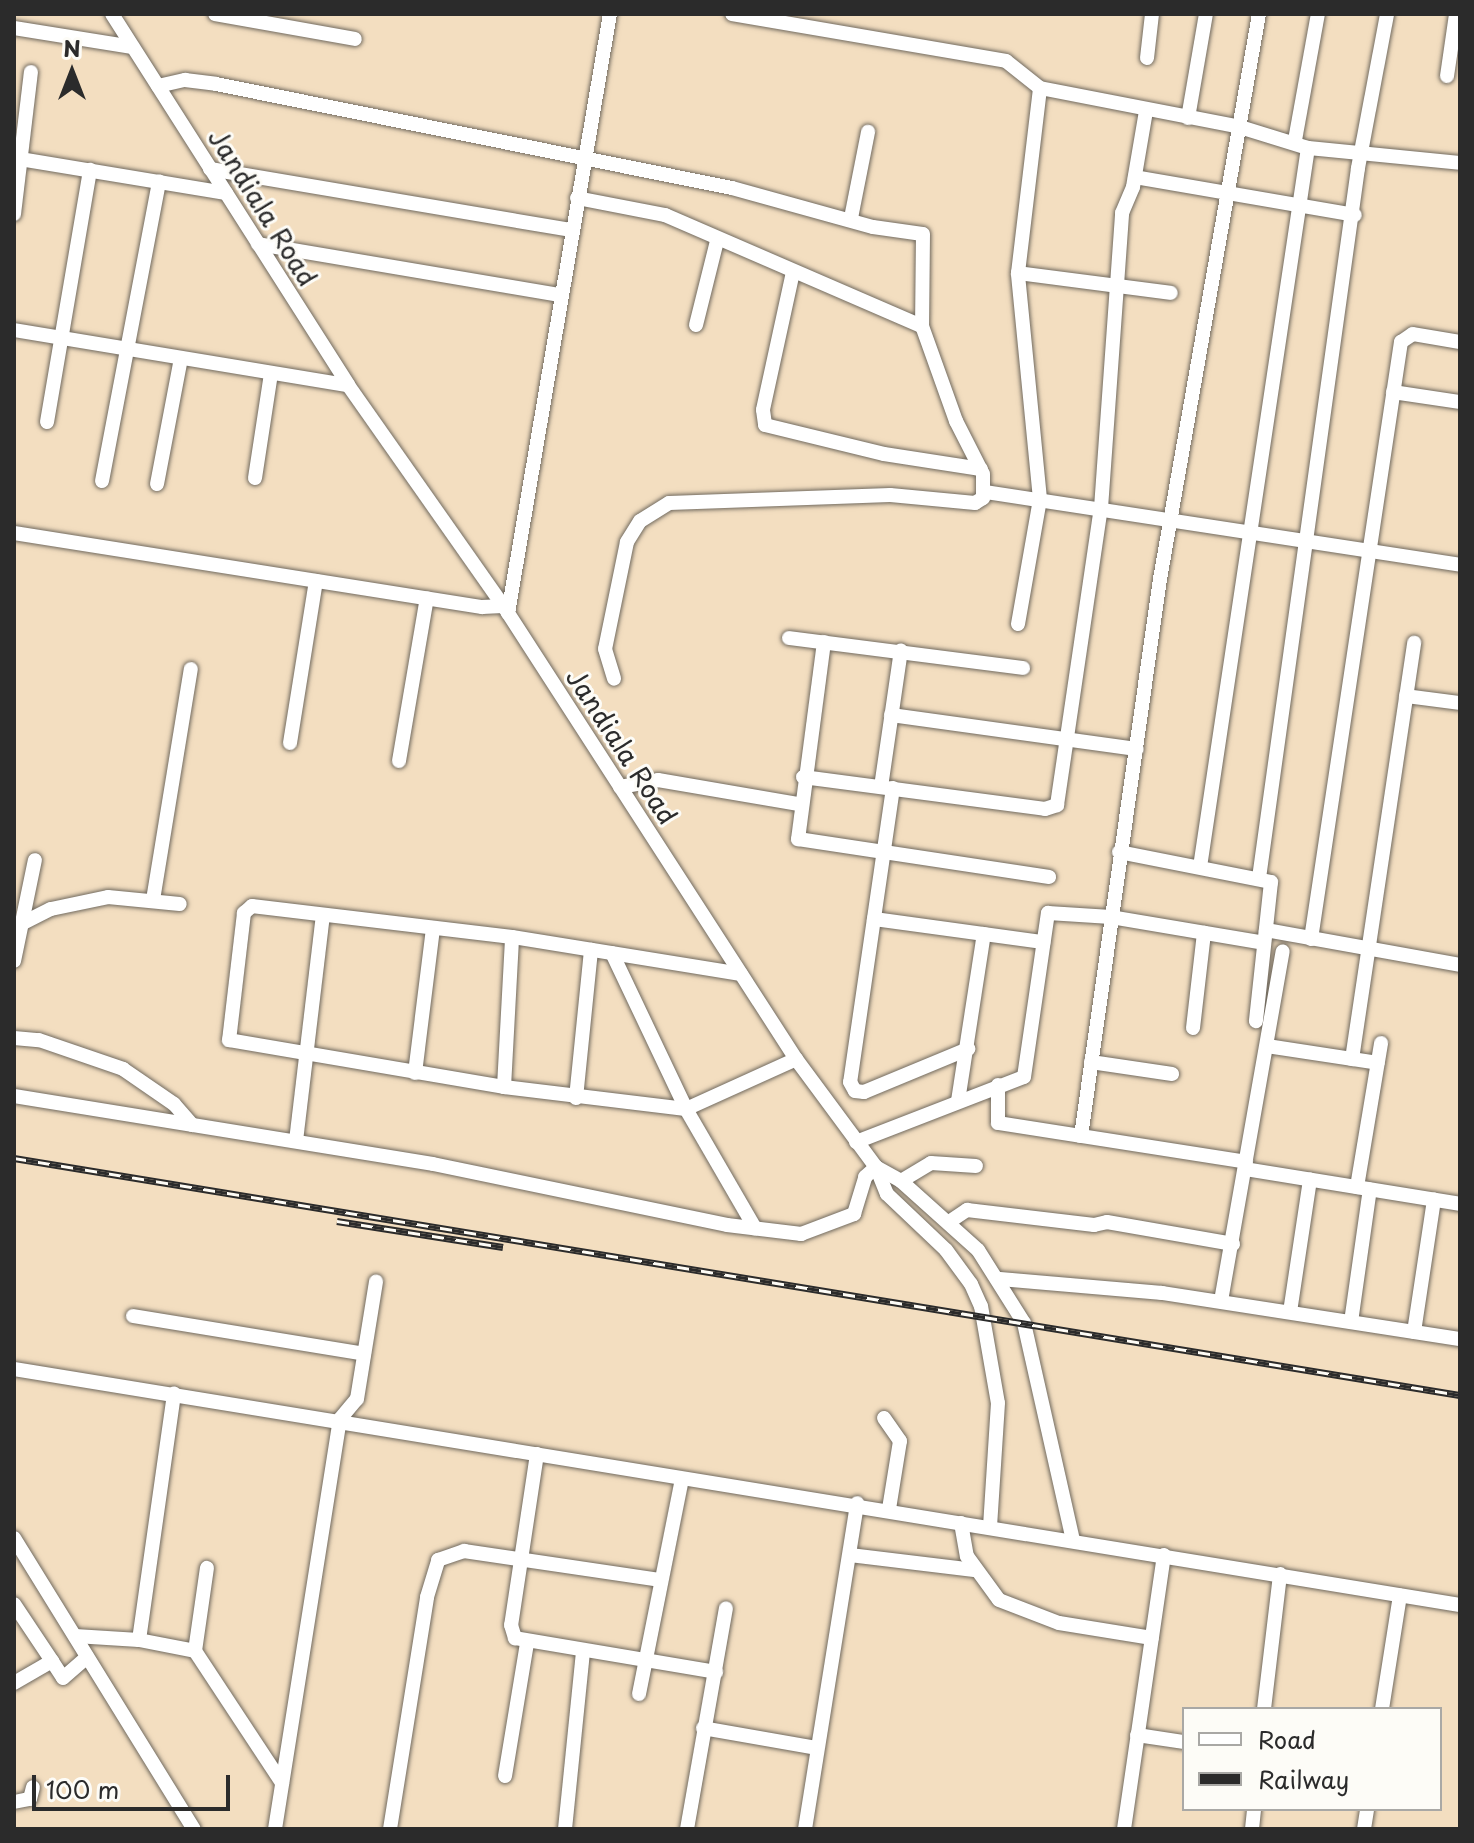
<!DOCTYPE html>
<style>
body{margin:0}
#map{position:relative;width:1474px;height:1843px;overflow:hidden;background:#f3dec0;font-family:"Playpen Sans",sans-serif}
div>[style]{position:absolute}
[style*='--x']{left:calc(var(--x)*1px);top:calc(var(--y)*1px);width:calc(var(--w)*1px);rotate:calc(var(--a)*1deg)}
.roads{filter:drop-shadow(0 0 2px #716a5f) drop-shadow(0 0 2px #716a5f)}
.minor>*{height:14px;margin:-7px;padding:0 7px;transform-origin:7px;border-radius:7px;background:#fff}
.rail>*{height:7px;margin-top:-3.5px;transform-origin:0;background:repeating-linear-gradient(90deg,#fdfcf7 0 12px,#2b2b2b 0 24px);box-sizing:border-box;border-block:2px solid #2b2b2b}
span{translate:-50% -50%;white-space:nowrap;text-align:center;line-height:1.15;-webkit-text-stroke:6px #fdfcf7;paint-order:stroke}
.street-label{font-size:26px;color:#2b2b2b}
.frame{position:absolute;inset:0;border:16px solid #2b2b2b;pointer-events:none}
.legend{position:absolute;left:1182px;top:1707px;width:260px;height:104px;box-sizing:border-box;background:#fdfcf7;border:2px solid #a9a8a5;margin:0;padding:10px 14px;list-style:none;font-size:24px;color:#2b2b2b}
.legend li{display:flex;align-items:center;gap:16px;height:40px}
.legend b{width:40px;border:2px solid #a9a8a5}
.north{position:absolute;left:32px;top:32px;width:80px;height:80px;-webkit-text-stroke:6px #fdfcf7;paint-order:stroke;rotate:0deg;font-size:22px;font-weight:700;line-height:32px;text-align:center;color:#2b2b2b}
.north::after{content:'';display:block;margin:auto;width:28px;height:36px;background:#2b2b2b;clip-path:polygon(50% 0,100% 100%,50% 72%,0 100%)}
.scale{position:absolute;left:32px;top:1775px;width:198px;height:36px;box-sizing:border-box;border:4px solid #2b2b2b;border-top:0;padding-left:10px;font-size:24px;line-height:28px;white-space:nowrap;color:#2b2b2b;-webkit-text-stroke:6px #fdfcf7;paint-order:stroke}
</style>
<div id="map">
<div class="roads">
<div class="minor">
<i style="--x:112;--y:14;--w:440;--a:57.5"></i>
<i style="--x:348;--y:385;--w:279;--a:54.9"></i>
<i style="--x:508;--y:613;--w:531;--a:57.15"></i>
<i style="--x:796;--y:1059;--w:134;--a:53.5"></i>
<i style="--x:876;--y:1167;--w:29;--a:68"></i>
<i style="--x:887;--y:1194;--w:81;--a:43.5"></i>
<i style="--x:946;--y:1250;--w:42;--a:53.7"></i>
<i style="--x:971;--y:1284;--w:24;--a:66"></i>
<i style="--x:981;--y:1306;--w:98;--a:80.1"></i>
<i style="--x:998;--y:1403;--w:125;--a:93.7"></i>
<i style="--x:215;--y:14;--w:142;--a:10.1"></i>
<i style="--x:732;--y:14;--w:278;--a:9.7"></i>
<i style="--x:1006;--y:61;--w:43;--a:38.5"></i>
<i style="--x:1040;--y:88;--w:204;--a:11"></i>
<i style="--x:1240;--y:127;--w:71;--a:17.2"></i>
<i style="--x:1308;--y:148;--w:153;--a:5.6"></i>
<i style="--x:14;--y:28;--w:120;--a:9.1"></i>
<i style="--x:1147;--y:58;--w:44;--a:-83.5"></i>
<i style="--x:1447;--y:76;--w:63;--a:-81.7"></i>
<i style="--x:158;--y:86;--w:28;--a:-13"></i>
<i style="--x:185;--y:80;--w:31;--a:7"></i>
<i style="--x:216;--y:84;--w:526;--a:11.4"></i>
<i style="--x:732;--y:188;--w:146;--a:15.5"></i>
<i style="--x:873;--y:227;--w:50;--a:8"></i>
<i style="--x:923;--y:234;--w:92;--a:90.6"></i>
<i style="--x:922;--y:326;--w:101;--a:70.3"></i>
<i style="--x:956;--y:421;--w:59;--a:63"></i>
<i style="--x:983;--y:474;--w:24;--a:90"></i>
<i style="--x:983;--y:498;--w:9;--a:148"></i>
<i style="--x:975;--y:503;--w:85;--a:-174.6"></i>
<i style="--x:890;--y:495;--w:221;--a:177.9"></i>
<i style="--x:669;--y:503;--w:34;--a:148"></i>
<i style="--x:640;--y:521;--w:25;--a:122"></i>
<i style="--x:627;--y:542;--w:109;--a:101.6"></i>
<i style="--x:605;--y:649;--w:31;--a:73"></i>
<i style="--x:1188;--y:118;--w:106;--a:-80.2"></i>
<i style="--x:1295;--y:140;--w:128;--a:-79.7"></i>
<i style="--x:14;--y:158;--w:215;--a:9.4"></i>
<i style="--x:210;--y:169;--w:367;--a:9.6"></i>
<i style="--x:1135;--y:177;--w:223;--a:9.8"></i>
<i style="--x:577;--y:198;--w:90;--a:10.9"></i>
<i style="--x:665;--y:215;--w:280;--a:23.4"></i>
<i style="--x:14;--y:214;--w:143;--a:-83.2"></i>
<i style="--x:851;--y:218;--w:88;--a:-78.8"></i>
<i style="--x:258;--y:244;--w:307;--a:9.6"></i>
<i style="--x:793;--y:272;--w:141;--a:102.3"></i>
<i style="--x:763;--y:410;--w:15;--a:82"></i>
<i style="--x:765;--y:425;--w:122;--a:13.7"></i>
<i style="--x:884;--y:454;--w:98;--a:8.8"></i>
<i style="--x:1018;--y:273;--w:154;--a:7.4"></i>
<i style="--x:696;--y:325;--w:87;--a:-76"></i>
<i style="--x:14;--y:330;--w:338;--a:9.4"></i>
<i style="--x:1393;--y:392;--w:68;--a:8.5"></i>
<i style="--x:47;--y:422;--w:256;--a:-80.3"></i>
<i style="--x:255;--y:478;--w:106;--a:-81.3"></i>
<i style="--x:102;--y:481;--w:305;--a:-79.2"></i>
<i style="--x:157;--y:484;--w:128;--a:-79.2"></i>
<i style="--x:985;--y:492;--w:481;--a:8.7"></i>
<i style="--x:14;--y:533;--w:474;--a:9"></i>
<i style="--x:482;--y:607;--w:21;--a:-3"></i>
<i style="--x:508;--y:613;--w:608;--a:-80.34"></i>
<i style="--x:1018;--y:624;--w:127;--a:-80"></i>
<i style="--x:1040;--y:499;--w:227;--a:-95.6"></i>
<i style="--x:1018;--y:273;--w:186;--a:-83.2"></i>
<i style="--x:789;--y:638;--w:236;--a:7.3"></i>
<i style="--x:824;--y:642;--w:199;--a:97.5"></i>
<i style="--x:798;--y:839;--w:254;--a:8.6"></i>
<i style="--x:1406;--y:696;--w:54;--a:7.4"></i>
<i style="--x:891;--y:715;--w:248;--a:7.9"></i>
<i style="--x:290;--y:743;--w:164;--a:-80.9"></i>
<i style="--x:399;--y:761;--w:165;--a:-80.3"></i>
<i style="--x:803;--y:777;--w:244;--a:7.5"></i>
<i style="--x:1045;--y:809;--w:13;--a:-18"></i>
<i style="--x:1057;--y:805;--w:300;--a:-81.6"></i>
<i style="--x:1101;--y:508;--w:296;--a:-85.9"></i>
<i style="--x:1122;--y:213;--w:28;--a:-67"></i>
<i style="--x:1133;--y:187;--w:77;--a:-80.3"></i>
<i style="--x:620;--y:787;--w:39;--a:-10"></i>
<i style="--x:658;--y:780;--w:143;--a:9.7"></i>
<i style="--x:881;--y:787;--w:138;--a:-81.7"></i>
<i style="--x:893;--y:788;--w:297;--a:98.3"></i>
<i style="--x:850;--y:1082;--w:10;--a:61"></i>
<i style="--x:855;--y:1091;--w:9;--a:6"></i>
<i style="--x:864;--y:1092;--w:113;--a:-22.5"></i>
<i style="--x:1119;--y:852;--w:155;--a:11.2"></i>
<i style="--x:1271;--y:882;--w:140;--a:96.2"></i>
<i style="--x:1200;--y:867;--w:727;--a:-81.46"></i>
<i style="--x:1259;--y:878;--w:717;--a:-82.06"></i>
<i style="--x:1358;--y:168;--w:157;--a:-79.3"></i>
<i style="--x:153;--y:900;--w:234;--a:-80.7"></i>
<i style="--x:874;--y:919;--w:171;--a:7.8"></i>
<i style="--x:23;--y:923;--w:31;--a:-27"></i>
<i style="--x:51;--y:909;--w:58;--a:-11.9"></i>
<i style="--x:108;--y:897;--w:72;--a:5.6"></i>
<i style="--x:1266;--y:930;--w:197;--a:10.2"></i>
<i style="--x:1311;--y:939;--w:604;--a:-81.43"></i>
<i style="--x:1401;--y:342;--w:14;--a:-34"></i>
<i style="--x:1413;--y:334;--w:48;--a:9.7"></i>
<i style="--x:612;--y:953;--w:173;--a:64.6"></i>
<i style="--x:686;--y:1109;--w:138;--a:59.9"></i>
<i style="--x:14;--y:961;--w:103;--a:-78.3"></i>
<i style="--x:741;--y:974;--w:232;--a:-170.8"></i>
<i style="--x:512;--y:937;--w:262;--a:-173.2"></i>
<i style="--x:252;--y:906;--w:11;--a:139"></i>
<i style="--x:244;--y:913;--w:128;--a:96.7"></i>
<i style="--x:229;--y:1040;--w:279;--a:9.7"></i>
<i style="--x:504;--y:1087;--w:183;--a:6.9"></i>
<i style="--x:686;--y:1109;--w:121;--a:-24.4"></i>
<i style="--x:1193;--y:1028;--w:96;--a:-83.4"></i>
<i style="--x:14;--y:1038;--w:25;--a:5"></i>
<i style="--x:39;--y:1040;--w:89;--a:19"></i>
<i style="--x:123;--y:1069;--w:62;--a:34.5"></i>
<i style="--x:174;--y:1104;--w:28;--a:49"></i>
<i style="--x:1267;--y:1046;--w:112;--a:8.7"></i>
<i style="--x:1352;--y:1059;--w:421;--a:-81.5"></i>
<i style="--x:1091;--y:1062;--w:82;--a:8.4"></i>
<i style="--x:415;--y:1073;--w:146;--a:-82.9"></i>
<i style="--x:998;--y:1085;--w:38;--a:90"></i>
<i style="--x:998;--y:1123;--w:251;--a:8.9"></i>
<i style="--x:504;--y:1087;--w:150;--a:-86.9"></i>
<i style="--x:14;--y:1096;--w:424;--a:9.2"></i>
<i style="--x:433;--y:1164;--w:300;--a:11.7"></i>
<i style="--x:727;--y:1225;--w:75;--a:6.9"></i>
<i style="--x:801;--y:1234;--w:57;--a:-20.7"></i>
<i style="--x:854;--y:1214;--w:39;--a:-73"></i>
<i style="--x:865;--y:1177;--w:15;--a:-42"></i>
<i style="--x:576;--y:1098;--w:149;--a:-84.2"></i>
<i style="--x:958;--y:1101;--w:169;--a:-81.2"></i>
<i style="--x:1081;--y:1136;--w:563;--a:-81.93"></i>
<i style="--x:1160;--y:579;--w:574;--a:-80.06"></i>
<i style="--x:296;--y:1141;--w:227;--a:-83.2"></i>
<i style="--x:856;--y:1142;--w:180;--a:-21.2"></i>
<i style="--x:1024;--y:1077;--w:166;--a:-81.7"></i>
<i style="--x:1048;--y:913;--w:63;--a:3.6"></i>
<i style="--x:1111;--y:917;--w:155;--a:9.6"></i>
<i style="--x:876;--y:1167;--w:29;--a:29"></i>
<i style="--x:901;--y:1181;--w:103;--a:41.9"></i>
<i style="--x:978;--y:1250;--w:86;--a:57.8"></i>
<i style="--x:1024;--y:1323;--w:222;--a:77.3"></i>
<i style="--x:1245;--y:1169;--w:218;--a:9.2"></i>
<i style="--x:901;--y:1181;--w:35;--a:-31"></i>
<i style="--x:931;--y:1163;--w:45;--a:3.8"></i>
<i style="--x:1357;--y:1187;--w:146;--a:-80.5"></i>
<i style="--x:949;--y:1222;--w:22;--a:-34"></i>
<i style="--x:967;--y:1210;--w:128;--a:6.7"></i>
<i style="--x:1094;--y:1225;--w:13;--a:-13"></i>
<i style="--x:1107;--y:1222;--w:128;--a:9.9"></i>
<i style="--x:1000;--y:1279;--w:163;--a:4.9"></i>
<i style="--x:1162;--y:1293;--w:302;--a:8.8"></i>
<i style="--x:1221;--y:1301;--w:355;--a:-80"></i>
<i style="--x:1290;--y:1312;--w:134;--a:-81.4"></i>
<i style="--x:133;--y:1316;--w:234;--a:9.3"></i>
<i style="--x:1351;--y:1322;--w:134;--a:-81.9"></i>
<i style="--x:1414;--y:1332;--w:134;--a:-81.4"></i>
<i style="--x:14;--y:1369;--w:1465;--a:9.27"></i>
<i style="--x:884;--y:1418;--w:28;--a:55"></i>
<i style="--x:900;--y:1441;--w:69;--a:99.2"></i>
<i style="--x:537;--y:1454;--w:173;--a:98.6"></i>
<i style="--x:511;--y:1625;--w:14;--a:73"></i>
<i style="--x:515;--y:1638;--w:204;--a:9.6"></i>
<i style="--x:961;--y:1523;--w:34;--a:80"></i>
<i style="--x:967;--y:1556;--w:54;--a:54"></i>
<i style="--x:999;--y:1600;--w:64;--a:21"></i>
<i style="--x:1059;--y:1623;--w:94;--a:9.2"></i>
<i style="--x:14;--y:1538;--w:342;--a:58.3"></i>
<i style="--x:850;--y:1555;--w:125;--a:6.9"></i>
<i style="--x:14;--y:1604;--w:69;--a:56.3"></i>
<i style="--x:75;--y:1636;--w:64;--a:3.6"></i>
<i style="--x:139;--y:1640;--w:57;--a:11.1"></i>
<i style="--x:195;--y:1651;--w:158;--a:56.6"></i>
<i style="--x:139;--y:1640;--w:249;--a:-81.9"></i>
<i style="--x:195;--y:1651;--w:84;--a:-81.8"></i>
<i style="--x:14;--y:1683;--w:44;--a:-30.1"></i>
<i style="--x:52;--y:1661;--w:20;--a:57"></i>
<i style="--x:63;--y:1678;--w:32;--a:-41"></i>
<i style="--x:639;--y:1694;--w:219;--a:-78.7"></i>
<i style="--x:1264;--y:1709;--w:136;--a:-83.2"></i>
<i style="--x:1382;--y:1709;--w:115;--a:-81"></i>
<i style="--x:703;--y:1728;--w:115;--a:10"></i>
<i style="--x:1137;--y:1735;--w:48;--a:8.5"></i>
<i style="--x:505;--y:1776;--w:135;--a:-80.6"></i>
<i style="--x:14;--y:1802;--w:16;--a:-11"></i>
<i style="--x:30;--y:1799;--w:12;--a:-76"></i>
<i style="--x:275;--y:1829;--w:415;--a:-81"></i>
<i style="--x:340;--y:1419;--w:26;--a:-50"></i>
<i style="--x:357;--y:1399;--w:119;--a:-80.8"></i>
<i style="--x:390;--y:1829;--w:235;--a:-80.9"></i>
<i style="--x:427;--y:1597;--w:39;--a:-73"></i>
<i style="--x:438;--y:1560;--w:28;--a:-19"></i>
<i style="--x:464;--y:1551;--w:199;--a:8.4"></i>
<i style="--x:565;--y:1829;--w:179;--a:-84.2"></i>
<i style="--x:687;--y:1829;--w:224;--a:-80"></i>
<i style="--x:805;--y:1829;--w:330;--a:-80.9"></i>
<i style="--x:1124;--y:1829;--w:277;--a:-81.7"></i>
<i style="--x:1252;--y:1829;--w:20;--a:-84"></i>
<i style="--x:1364;--y:1829;--w:20;--a:-81"></i>
</div>
</div>
<div class="rail">
<i style="--x:14;--y:1158;--w:1465;--a:9.31"></i>
<i style="--x:337;--y:1221;--w:168;--a:8.9"></i>
</div>
<div class="street-label">
<span style="left:263px;top:207px;rotate:58deg">Jandiala Road</span>
<span style="left:622px;top:746px;rotate:57deg">Jandiala Road</span>
</div>
<div class="frame"></div>
<ul class="legend">
<li><b style="height:10px;background:#fff"></b>Road</li>
<li><b style="height:10px;background:#2b2b2b"></b>Railway</li>
</ul>
<div class="north">N</div>
<div class="scale">100 m</div>
</div>
